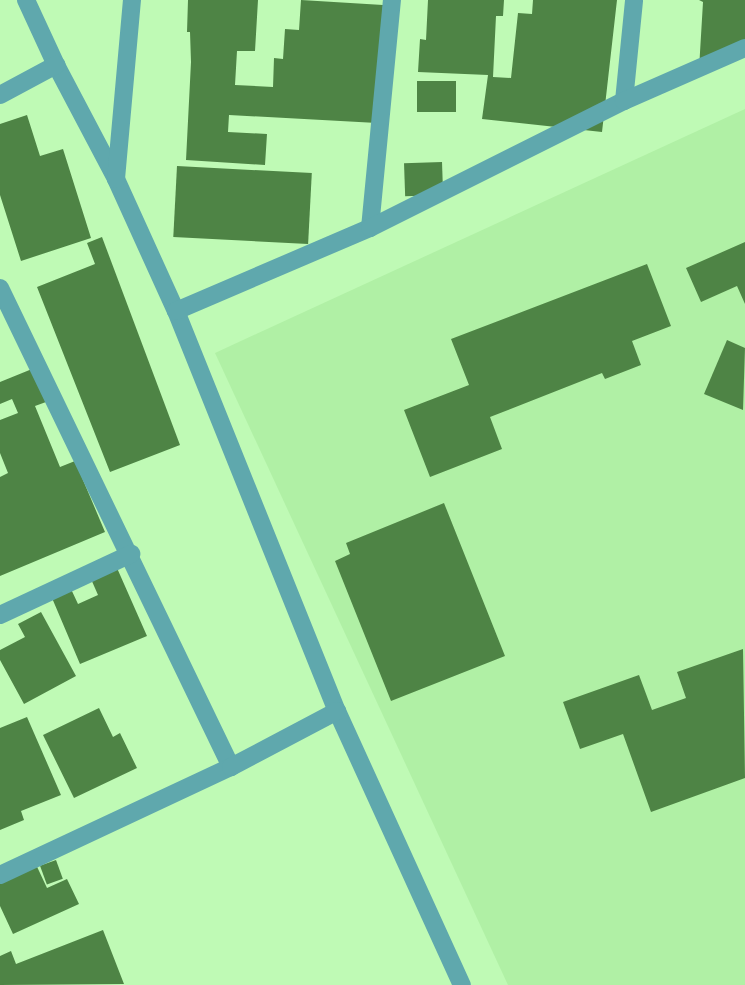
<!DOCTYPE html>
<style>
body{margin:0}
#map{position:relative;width:745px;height:985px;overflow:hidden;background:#bffab5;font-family:"PT Sans Narrow",sans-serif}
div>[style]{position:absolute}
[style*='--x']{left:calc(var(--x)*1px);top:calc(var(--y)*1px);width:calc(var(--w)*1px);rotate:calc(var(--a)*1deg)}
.built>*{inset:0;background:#b0f0a5}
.building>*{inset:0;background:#4e8445;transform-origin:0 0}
.street>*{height:18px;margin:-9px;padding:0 9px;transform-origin:9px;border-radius:9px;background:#5fa8ad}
span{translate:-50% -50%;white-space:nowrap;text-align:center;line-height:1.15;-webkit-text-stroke:5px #e5fce1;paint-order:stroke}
</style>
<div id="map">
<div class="built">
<i style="clip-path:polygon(745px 109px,745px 985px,508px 985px,215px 353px)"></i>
</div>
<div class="building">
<i style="clip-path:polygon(188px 0,258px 0,255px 51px,237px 51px,235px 85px,273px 87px,274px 58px,283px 59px,285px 29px,299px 30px,301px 0,383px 5px,377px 123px,229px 115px,228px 132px,267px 134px,265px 165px,186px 160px,191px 62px,190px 32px,187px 32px)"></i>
<i style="clip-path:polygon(428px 0,504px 0,503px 16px,496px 16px,493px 77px,511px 78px,518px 13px,532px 14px,533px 0,617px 0,602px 132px,482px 119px,488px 75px,418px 72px,420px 39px,426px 40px)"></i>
<i style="clip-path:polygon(699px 0,745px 0,745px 47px,699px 69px,703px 2px)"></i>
<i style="left:417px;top:81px;width:39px;height:31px"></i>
<i style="clip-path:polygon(27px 115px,40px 156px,63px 149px,91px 238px,21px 261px,0 195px,0 124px)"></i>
<i style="left:442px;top:162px;width:33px;height:38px;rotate:88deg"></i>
<i style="left:177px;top:166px;width:135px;height:71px;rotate:3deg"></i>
<i style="clip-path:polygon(102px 237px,180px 445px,110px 472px,37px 287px,95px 264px,87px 243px)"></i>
<i style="clip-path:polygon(745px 242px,745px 304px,737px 286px,701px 302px,686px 268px)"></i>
<i style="clip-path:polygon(647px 264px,671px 326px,632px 341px,641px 365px,605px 379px,602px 373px,490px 417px,502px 449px,430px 477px,404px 410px,469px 385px,451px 339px)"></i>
<i style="clip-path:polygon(727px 340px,745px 348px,743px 410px,704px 394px)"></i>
<i style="clip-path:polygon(32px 369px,46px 402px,35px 406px,60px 467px,75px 461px,105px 532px,0 576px,0 477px,8px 473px,0 453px,0 420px,18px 413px,12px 399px,0 404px,0 382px)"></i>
<i style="clip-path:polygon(444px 503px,505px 656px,391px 701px,335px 561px,350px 554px,346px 543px)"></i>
<i style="clip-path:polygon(117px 568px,147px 636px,80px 664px,52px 598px,71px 589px,78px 604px,98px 595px,91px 579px)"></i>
<i style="clip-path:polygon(41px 612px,76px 676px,24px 704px,0 660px,0 650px,25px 637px,18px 624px)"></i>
<i style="clip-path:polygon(743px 649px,745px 778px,651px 812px,623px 734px,580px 749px,563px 702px,639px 675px,652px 710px,686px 698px,677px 672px)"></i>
<i style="clip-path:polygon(99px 708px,113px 737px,120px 733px,137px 768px,74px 798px,43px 735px)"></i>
<i style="clip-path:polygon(27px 717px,61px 795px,21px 811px,24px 820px,0 830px,0 728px)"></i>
<i style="clip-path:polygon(32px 856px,47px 888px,67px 879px,79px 904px,13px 934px,0 906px,0 871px)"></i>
<i style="left:56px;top:860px;width:20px;height:17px;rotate:70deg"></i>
<i style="clip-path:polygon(103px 930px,124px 984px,0 985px,0 956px,11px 951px,16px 964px)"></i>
</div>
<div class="street">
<i style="--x:26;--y:0;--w:72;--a:65.2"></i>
<i style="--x:56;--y:65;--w:129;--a:62.2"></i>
<i style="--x:116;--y:179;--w:145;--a:65.6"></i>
<i style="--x:176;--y:311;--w:431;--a:68.1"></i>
<i style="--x:337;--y:711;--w:301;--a:65.5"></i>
<i style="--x:0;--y:95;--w:64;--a:-28.2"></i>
<i style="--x:624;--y:101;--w:101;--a:-84.3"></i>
<i style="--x:116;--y:179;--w:180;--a:-84.9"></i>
<i style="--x:370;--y:228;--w:229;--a:-84.5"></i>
<i style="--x:0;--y:288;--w:532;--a:64.25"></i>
<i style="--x:176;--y:311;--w:211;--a:-23.2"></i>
<i style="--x:370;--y:228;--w:284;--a:-26.6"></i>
<i style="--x:624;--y:101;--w:132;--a:-23.7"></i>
<i style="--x:0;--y:615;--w:145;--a:-25"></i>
<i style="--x:0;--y:875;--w:255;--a:-25.1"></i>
<i style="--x:231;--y:767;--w:120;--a:-27.8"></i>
</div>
</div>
